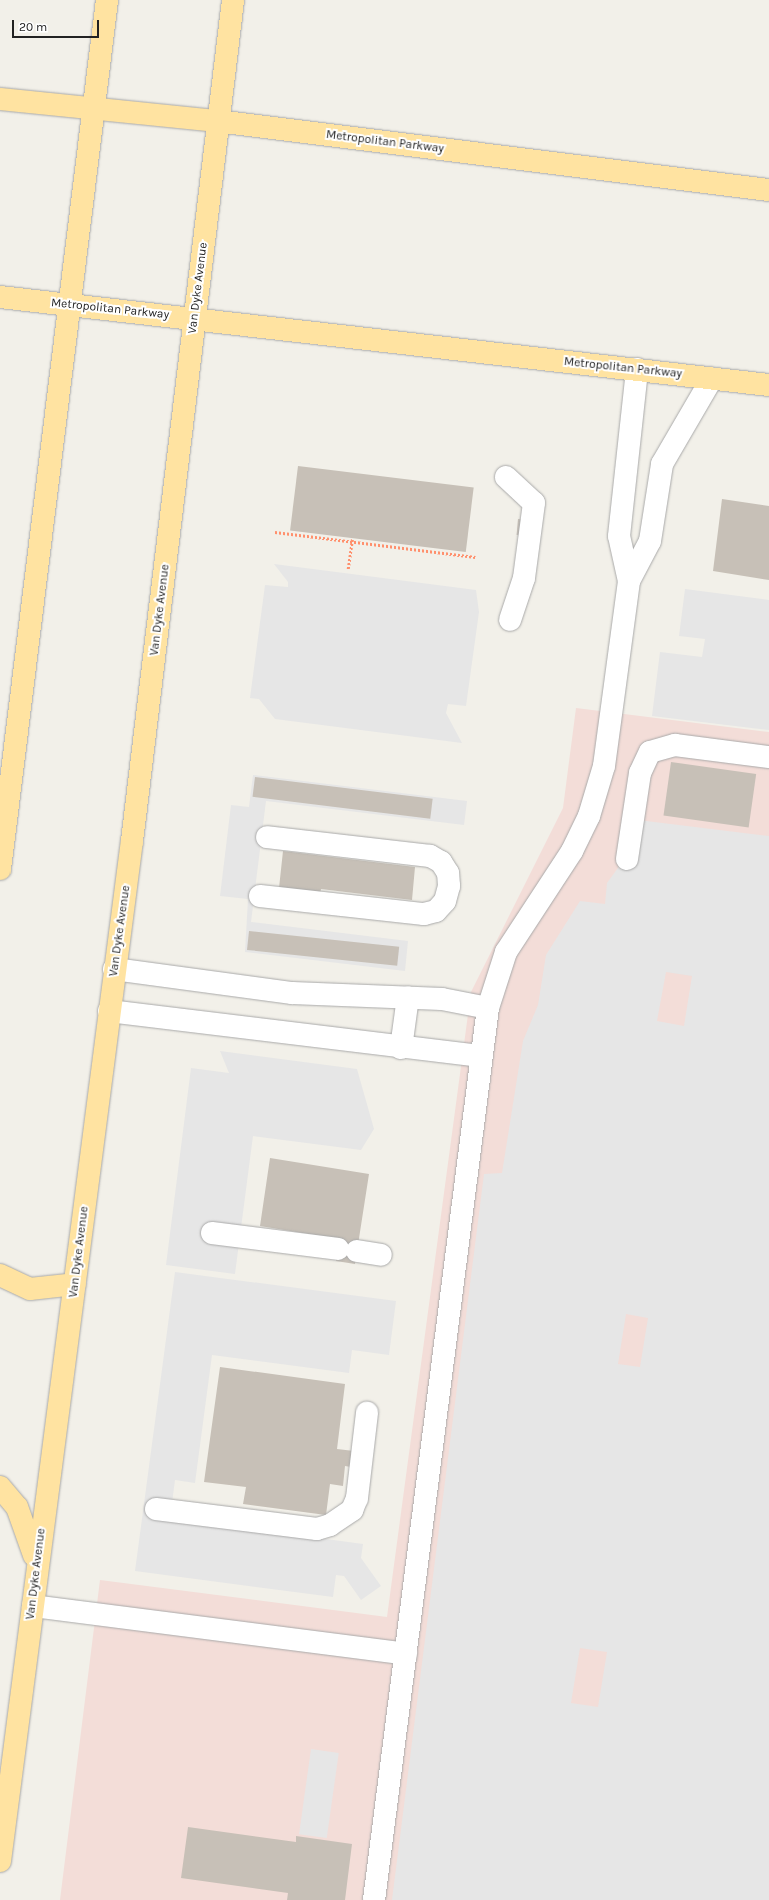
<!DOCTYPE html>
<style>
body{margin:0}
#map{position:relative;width:769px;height:1900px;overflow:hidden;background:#f2f0e9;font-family:Karla,sans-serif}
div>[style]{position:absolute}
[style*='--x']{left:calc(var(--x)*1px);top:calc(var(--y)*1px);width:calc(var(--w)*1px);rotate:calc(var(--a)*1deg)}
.commercial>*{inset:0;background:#f3ddd8}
.parking>*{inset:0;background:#e6e6e6;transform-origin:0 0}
.building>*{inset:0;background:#c7c0b7;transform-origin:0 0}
.path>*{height:2.5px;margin-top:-1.25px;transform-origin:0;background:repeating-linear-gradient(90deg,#ff906d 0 2px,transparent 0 4px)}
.roads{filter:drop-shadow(0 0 1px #a9a9a9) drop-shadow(0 0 1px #a9a9a9)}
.minor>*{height:22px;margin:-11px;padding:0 11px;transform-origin:11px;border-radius:11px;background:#fff}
.major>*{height:22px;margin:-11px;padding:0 11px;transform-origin:11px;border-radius:11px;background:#ffe3a1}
span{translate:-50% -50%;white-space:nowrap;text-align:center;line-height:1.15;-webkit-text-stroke:4px #fff;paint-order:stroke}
.street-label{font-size:12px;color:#222}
.scale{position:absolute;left:12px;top:20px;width:87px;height:18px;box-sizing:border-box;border:2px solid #222;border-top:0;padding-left:5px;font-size:12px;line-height:14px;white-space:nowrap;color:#222;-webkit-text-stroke:3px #fff;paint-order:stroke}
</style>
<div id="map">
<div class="commercial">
<i style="clip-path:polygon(576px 708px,769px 732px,769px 1900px,60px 1900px,100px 1580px,387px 1617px,471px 992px,563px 808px)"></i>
</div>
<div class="parking">
<i style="clip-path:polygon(274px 564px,476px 590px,479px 612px,466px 706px,448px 704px,446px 713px,462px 743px,275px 719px,259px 699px,250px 698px,265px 585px,288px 587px,288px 582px)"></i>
<i style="clip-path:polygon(685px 589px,769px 600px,769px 730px,652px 716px,660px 652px,702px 657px,705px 639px,679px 636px)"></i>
<i style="clip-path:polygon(253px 775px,467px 801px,464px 825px,266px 801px,251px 922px,408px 941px,405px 971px,245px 952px,248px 899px,220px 896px,231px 805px,249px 807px)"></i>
<i style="clip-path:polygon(evenodd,638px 820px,769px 836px,769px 1900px,392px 1900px,484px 1174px,502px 1173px,523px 1041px,538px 1005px,546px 955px,580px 901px,605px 904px,607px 883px,634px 846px,638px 820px,666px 972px,692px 976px,684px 1026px,657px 1021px,666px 972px,638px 820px,626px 1314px,648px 1318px,640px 1367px,618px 1364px,626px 1314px,638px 820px,580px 1648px,607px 1652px,598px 1707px,571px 1703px,580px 1648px)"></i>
<i style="clip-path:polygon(220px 1051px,357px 1069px,374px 1129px,361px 1150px,253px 1136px,235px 1274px,166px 1265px,191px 1068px,229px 1073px)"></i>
<i style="clip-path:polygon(175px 1272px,396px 1301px,389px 1355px,352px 1350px,349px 1373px,212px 1355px,195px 1483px,175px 1480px,170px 1518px,363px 1544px,361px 1558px,381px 1586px,361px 1600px,344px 1576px,336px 1575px,333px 1597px,135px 1571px)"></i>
<i style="left:311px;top:1749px;width:28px;height:86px;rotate:8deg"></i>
</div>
<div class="building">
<i style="left:298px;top:466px;width:177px;height:65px;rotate:7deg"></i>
<i style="clip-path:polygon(722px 499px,769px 506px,769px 580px,713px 571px)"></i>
<i style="left:518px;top:519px;width:12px;height:16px;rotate:5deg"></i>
<i style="left:671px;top:762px;width:86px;height:54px;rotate:8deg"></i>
<i style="left:255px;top:777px;width:179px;height:20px;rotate:7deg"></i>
<i style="clip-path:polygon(283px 851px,415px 867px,412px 900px,321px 889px,320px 894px,279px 888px)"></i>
<i style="left:249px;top:931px;width:151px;height:19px;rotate:6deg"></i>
<i style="clip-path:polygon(270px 1158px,369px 1174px,355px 1264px,336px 1261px,339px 1239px,260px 1226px)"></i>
<i style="clip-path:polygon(220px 1367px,345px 1384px,337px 1449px,354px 1451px,351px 1467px,345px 1466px,343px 1486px,330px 1484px,326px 1515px,243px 1504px,246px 1487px,204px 1482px)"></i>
<i style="clip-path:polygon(188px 1827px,296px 1842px,296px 1836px,352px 1844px,345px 1900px,287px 1900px,288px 1893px,181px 1878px)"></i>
</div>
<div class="path">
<i style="--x:275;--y:532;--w:202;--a:7.1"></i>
<i style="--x:348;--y:569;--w:30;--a:-82"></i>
</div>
<div class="roads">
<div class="minor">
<i style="--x:506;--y:477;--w:38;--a:43"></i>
<i style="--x:534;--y:503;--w:76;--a:97.6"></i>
<i style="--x:524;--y:578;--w:44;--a:108.4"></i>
<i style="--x:629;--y:581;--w:45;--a:-62.3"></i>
<i style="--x:650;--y:541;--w:78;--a:-81.1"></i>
<i style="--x:662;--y:464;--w:99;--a:-59.8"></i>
<i style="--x:627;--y:859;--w:87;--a:-81.4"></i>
<i style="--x:640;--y:773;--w:23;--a:-65"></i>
<i style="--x:650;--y:752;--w:26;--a:-16"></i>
<i style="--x:675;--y:745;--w:95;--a:7.3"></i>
<i style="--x:260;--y:896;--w:165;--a:6.3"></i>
<i style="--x:424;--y:914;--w:12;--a:-14"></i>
<i style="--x:436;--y:911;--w:13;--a:-48"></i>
<i style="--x:445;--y:901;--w:16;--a:-75"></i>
<i style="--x:449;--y:886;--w:13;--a:-94"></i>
<i style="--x:448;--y:873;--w:13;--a:-122"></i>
<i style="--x:441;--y:862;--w:13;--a:-151"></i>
<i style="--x:430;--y:856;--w:164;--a:-173.4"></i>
<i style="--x:114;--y:969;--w:180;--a:7.7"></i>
<i style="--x:292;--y:993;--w:150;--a:2.3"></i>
<i style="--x:442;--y:999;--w:47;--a:11.1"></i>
<i style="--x:109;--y:1011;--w:375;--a:6.9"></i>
<i style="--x:401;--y:1048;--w:51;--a:-82.2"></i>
<i style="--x:212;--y:1233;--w:127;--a:7.2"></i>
<i style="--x:357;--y:1251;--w:24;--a:9"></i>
<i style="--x:156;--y:1509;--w:162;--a:7.1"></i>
<i style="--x:317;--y:1529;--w:14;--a:-17"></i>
<i style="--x:330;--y:1525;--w:27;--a:-34"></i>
<i style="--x:352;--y:1510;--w:13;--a:-67"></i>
<i style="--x:357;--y:1498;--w:86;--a:-83.3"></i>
<i style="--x:33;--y:1606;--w:376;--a:7.3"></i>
<i style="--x:374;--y:1900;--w:899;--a:-82.72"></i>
<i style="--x:488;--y:1008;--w:59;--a:-72.2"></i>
<i style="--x:506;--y:952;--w:121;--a:-56.8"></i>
<i style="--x:572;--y:851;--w:39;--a:-64"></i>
<i style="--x:589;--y:816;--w:52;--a:-73.3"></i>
<i style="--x:604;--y:766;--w:187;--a:-82.3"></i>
<i style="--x:629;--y:581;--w:46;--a:-102.5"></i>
<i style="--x:619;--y:536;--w:168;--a:-83.8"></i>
</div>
<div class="major">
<i style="--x:0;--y:99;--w:218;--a:5.8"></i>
<i style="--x:217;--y:121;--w:556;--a:7.13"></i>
<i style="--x:0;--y:297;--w:774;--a:6.53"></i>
<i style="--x:0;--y:869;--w:876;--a:-82.98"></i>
<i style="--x:0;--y:1275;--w:33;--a:25"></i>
<i style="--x:30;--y:1289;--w:45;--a:-6.3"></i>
<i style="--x:0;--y:1487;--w:26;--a:50"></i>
<i style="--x:17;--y:1507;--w:51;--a:70.5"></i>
<i style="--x:0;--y:1861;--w:1029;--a:-82.63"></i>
<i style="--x:132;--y:841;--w:847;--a:-83.15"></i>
</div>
</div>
<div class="street-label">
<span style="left:385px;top:142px;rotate:7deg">Metropolitan Parkway</span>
<span style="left:198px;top:288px;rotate:-83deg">Van Dyke Avenue</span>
<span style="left:110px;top:309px;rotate:6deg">Metropolitan Parkway</span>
<span style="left:623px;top:368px;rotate:6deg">Metropolitan Parkway</span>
<span style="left:160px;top:610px;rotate:-83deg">Van Dyke Avenue</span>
<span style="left:120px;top:931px;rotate:-82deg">Van Dyke Avenue</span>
<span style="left:79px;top:1252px;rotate:-83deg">Van Dyke Avenue</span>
<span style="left:36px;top:1574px;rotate:-83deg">Van Dyke Avenue</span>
</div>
<div class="scale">20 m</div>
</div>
